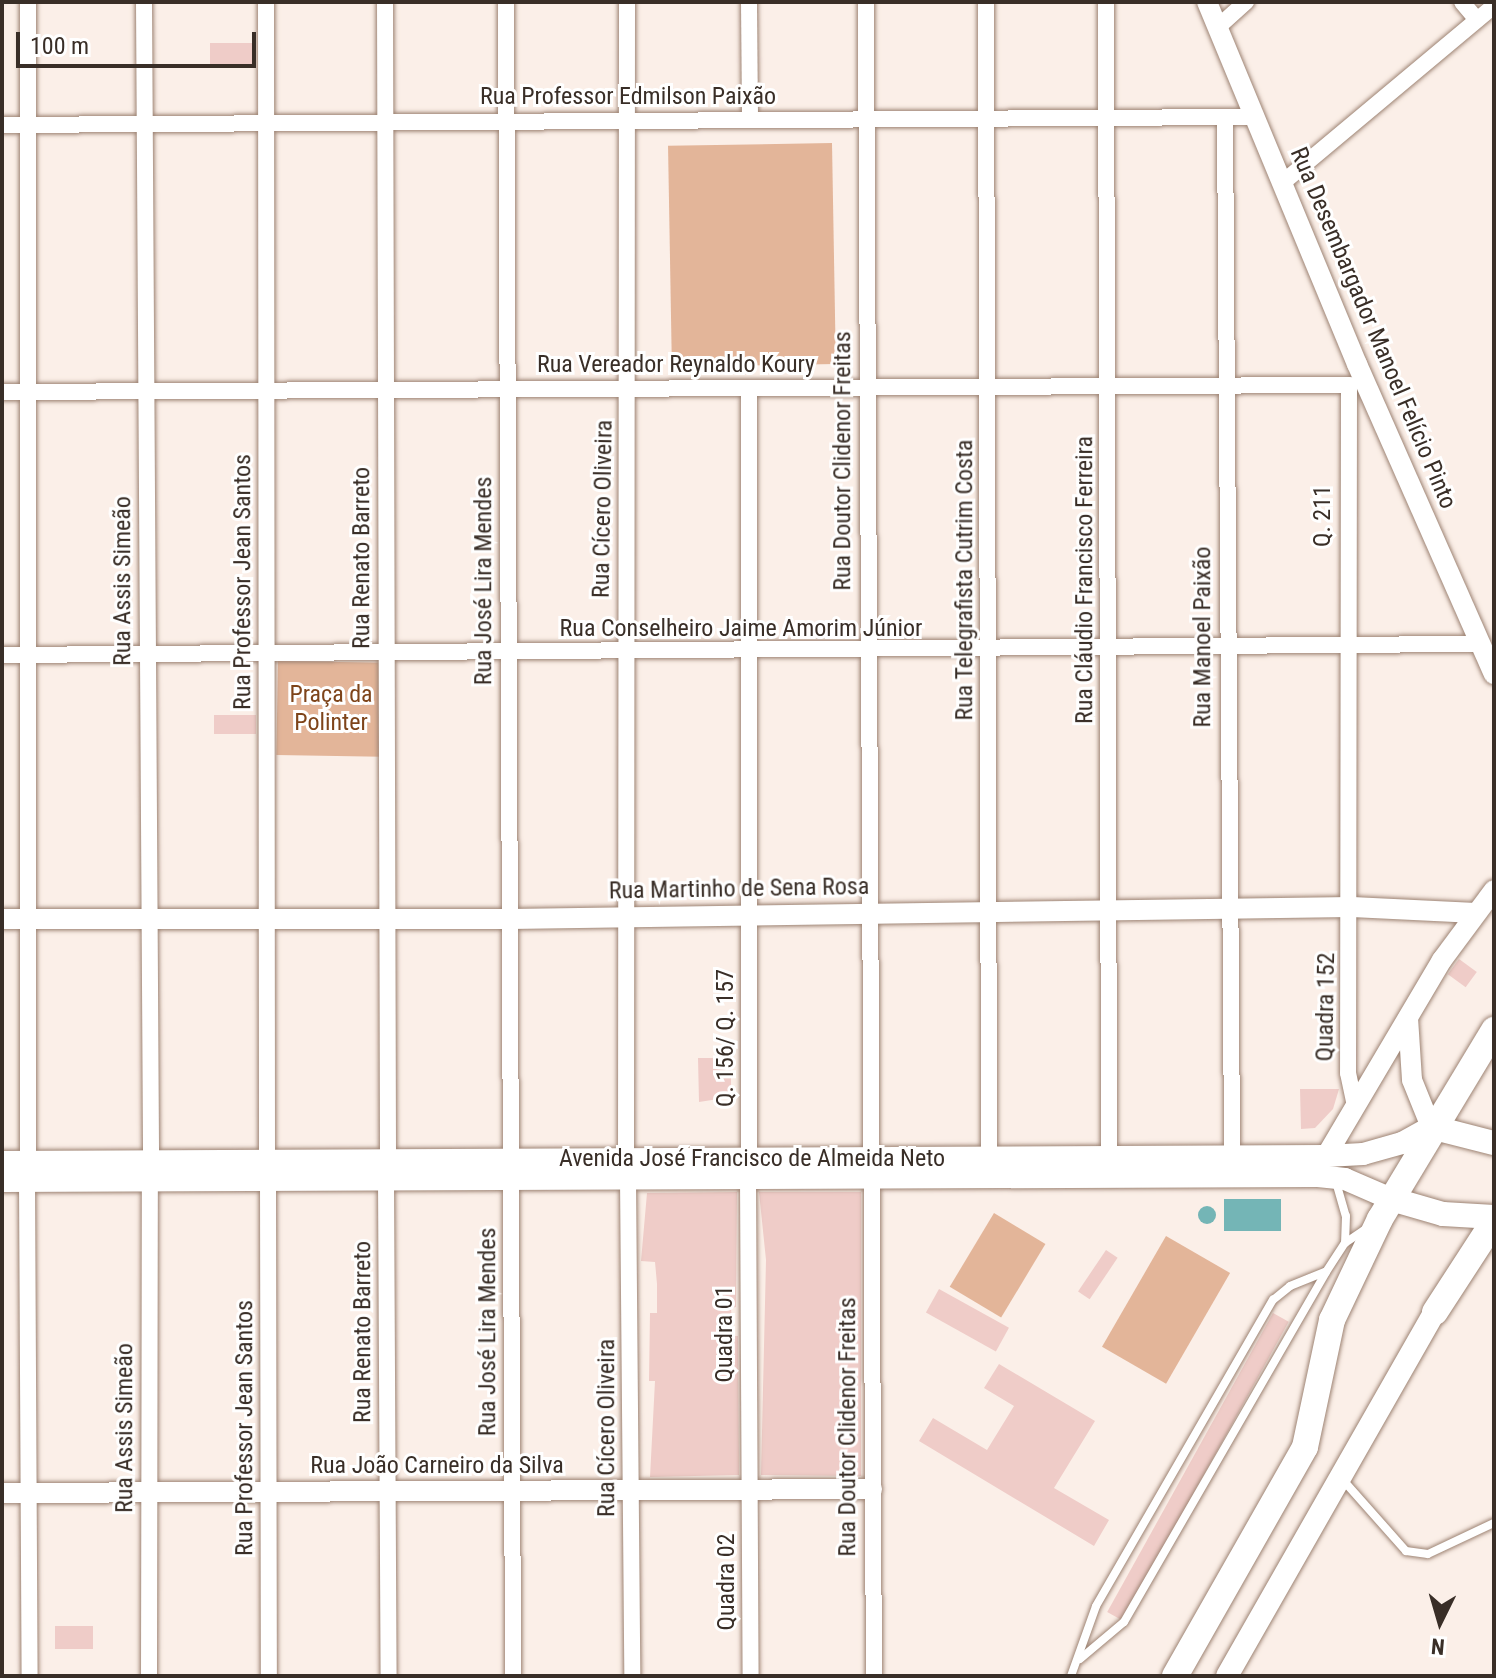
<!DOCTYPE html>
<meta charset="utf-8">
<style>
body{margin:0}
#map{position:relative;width:1496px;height:1678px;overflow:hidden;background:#fbefe8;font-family:"Roboto Condensed",sans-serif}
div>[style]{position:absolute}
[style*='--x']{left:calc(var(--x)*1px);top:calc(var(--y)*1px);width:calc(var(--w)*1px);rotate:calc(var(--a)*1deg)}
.green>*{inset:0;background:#e3b599;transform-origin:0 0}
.water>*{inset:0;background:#74b5b6;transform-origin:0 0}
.round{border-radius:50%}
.building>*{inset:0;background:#efccc8;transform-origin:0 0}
.roads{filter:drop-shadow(0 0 2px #9d8373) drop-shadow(0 0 2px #9d8373)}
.service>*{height:8px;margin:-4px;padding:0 4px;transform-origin:4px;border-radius:4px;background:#fff}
.minor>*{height:16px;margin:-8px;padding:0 8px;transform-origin:8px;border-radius:8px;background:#fff}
.tertiary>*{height:20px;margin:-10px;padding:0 10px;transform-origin:10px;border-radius:10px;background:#fff}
.secondary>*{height:22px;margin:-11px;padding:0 11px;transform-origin:11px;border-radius:11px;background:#fff}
.primary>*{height:24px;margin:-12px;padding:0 12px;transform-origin:12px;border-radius:12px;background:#fff}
.trunk>*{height:26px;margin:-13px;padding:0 13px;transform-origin:13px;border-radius:13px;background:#fff}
span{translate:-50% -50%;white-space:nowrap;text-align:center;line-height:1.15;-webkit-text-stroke:6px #fff;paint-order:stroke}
.street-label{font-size:24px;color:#392e27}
.park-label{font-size:24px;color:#7e441a}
.frame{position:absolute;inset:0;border:4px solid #392e27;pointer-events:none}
.north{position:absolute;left:1400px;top:1582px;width:80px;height:80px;-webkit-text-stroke:6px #fff;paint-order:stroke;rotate:185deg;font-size:22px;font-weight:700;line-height:32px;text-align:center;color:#392e27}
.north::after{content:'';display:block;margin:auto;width:28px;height:36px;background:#392e27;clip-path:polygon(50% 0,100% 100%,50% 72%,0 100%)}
.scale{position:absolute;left:16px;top:32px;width:240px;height:36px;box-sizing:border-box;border:4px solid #392e27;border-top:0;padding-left:10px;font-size:24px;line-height:28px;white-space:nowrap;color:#392e27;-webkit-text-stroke:6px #fff;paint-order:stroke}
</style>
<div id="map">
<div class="green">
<i style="left:832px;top:143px;width:221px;height:164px;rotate:89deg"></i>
<i style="left:278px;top:661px;width:105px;height:94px;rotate:1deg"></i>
<i style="left:994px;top:1213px;width:60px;height:86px;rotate:31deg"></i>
<i style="left:1166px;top:1236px;width:74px;height:128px;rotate:30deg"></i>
</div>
<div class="water">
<i style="left:1281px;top:1199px;width:32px;height:57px;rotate:90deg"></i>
<i class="round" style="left:1198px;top:1206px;width:18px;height:18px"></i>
</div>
<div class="building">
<i style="left:210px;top:43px;width:44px;height:21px"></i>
<i style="left:256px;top:715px;width:19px;height:42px;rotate:90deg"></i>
<i style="left:1459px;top:959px;width:22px;height:19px;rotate:36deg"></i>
<i style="clip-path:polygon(698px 1058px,731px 1058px,731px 1097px,699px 1102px)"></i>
<i style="clip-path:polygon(1300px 1089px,1339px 1089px,1333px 1109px,1315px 1128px,1301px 1129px)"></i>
<i style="clip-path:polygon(737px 1192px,736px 1307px,731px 1308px,733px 1336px,738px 1336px,739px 1475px,650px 1477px,655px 1381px,649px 1381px,650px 1313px,657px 1313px,657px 1284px,655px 1262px,641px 1261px,647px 1193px)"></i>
<i style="clip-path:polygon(759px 1192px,861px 1192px,861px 1476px,761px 1475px,766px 1260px)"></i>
<i style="left:1106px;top:1250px;width:14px;height:50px;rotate:34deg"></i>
<i style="left:939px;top:1289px;width:80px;height:27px;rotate:29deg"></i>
<i style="left:1273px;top:1313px;width:18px;height:342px;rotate:29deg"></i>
<i style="clip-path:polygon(999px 1364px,1095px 1421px,1054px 1488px,1109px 1520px,1094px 1546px,919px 1441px,933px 1418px,987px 1450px,1014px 1406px,984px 1388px)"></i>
<i style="left:55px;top:1626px;width:38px;height:23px"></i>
</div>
<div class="roads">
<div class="service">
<i style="--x:1336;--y:1182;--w:35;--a:74"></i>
<i style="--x:1346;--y:1216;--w:27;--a:92"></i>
<i style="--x:1343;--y:1480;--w:95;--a:48.4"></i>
<i style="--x:1406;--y:1551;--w:22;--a:8"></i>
<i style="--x:1428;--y:1554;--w:73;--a:-25.2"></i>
<i style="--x:1080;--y:1659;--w:57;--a:-40.1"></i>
<i style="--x:1124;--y:1622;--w:404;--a:-60"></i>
<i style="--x:1326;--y:1272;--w:35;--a:-57"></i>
<i style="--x:1345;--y:1243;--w:27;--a:-34"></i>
<i style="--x:1071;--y:1676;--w:74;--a:-70.3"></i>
<i style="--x:1096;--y:1606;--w:354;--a:-60"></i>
<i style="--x:1273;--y:1300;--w:22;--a:-39"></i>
<i style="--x:1290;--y:1286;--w:38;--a:-22"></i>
</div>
<div class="minor">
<i style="--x:28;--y:2;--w:1160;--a:90"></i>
<i style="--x:144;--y:2;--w:1158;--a:89.65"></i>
<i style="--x:266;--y:2;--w:1160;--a:89.95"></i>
<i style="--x:385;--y:2;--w:1159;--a:89.85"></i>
<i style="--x:506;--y:2;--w:1674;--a:89.76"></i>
<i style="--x:749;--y:2;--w:118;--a:89.5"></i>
<i style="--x:866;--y:2;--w:1674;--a:89.73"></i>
<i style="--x:986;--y:2;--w:1156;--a:89.85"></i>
<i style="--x:1106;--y:2;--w:1156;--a:89.85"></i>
<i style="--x:1462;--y:2;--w:23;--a:50"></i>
<i style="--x:1218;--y:27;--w:38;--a:-42"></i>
<i style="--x:1225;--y:118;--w:1039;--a:89.61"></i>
<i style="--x:2;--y:125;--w:1253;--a:-0.37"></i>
<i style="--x:1281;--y:184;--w:278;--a:-39.9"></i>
<i style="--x:2;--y:392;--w:1347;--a:-0.3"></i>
<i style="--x:1349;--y:385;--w:688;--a:90.08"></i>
<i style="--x:1348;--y:1073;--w:34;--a:78"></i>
<i style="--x:2;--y:655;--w:1479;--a:-0.43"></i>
<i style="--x:626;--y:1160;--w:1158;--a:-89.95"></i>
<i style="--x:749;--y:1161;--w:773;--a:-90"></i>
<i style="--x:268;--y:1179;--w:497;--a:89.9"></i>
<i style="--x:628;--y:1179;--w:497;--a:89.5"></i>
<i style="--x:748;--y:1179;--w:497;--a:89.7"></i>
<i style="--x:386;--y:1180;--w:496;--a:89.7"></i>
<i style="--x:27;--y:1181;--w:495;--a:89.7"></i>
<i style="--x:149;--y:1676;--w:496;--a:-89.9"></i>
</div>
<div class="tertiary">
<i style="--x:1207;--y:2;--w:392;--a:67.5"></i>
<i style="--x:1357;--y:364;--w:339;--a:66.2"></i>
<i style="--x:2;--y:919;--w:508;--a:0"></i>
<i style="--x:510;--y:919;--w:842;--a:-0.82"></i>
<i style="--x:1352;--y:907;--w:124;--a:2.8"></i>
<i style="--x:1408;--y:1018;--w:62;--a:86.3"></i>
<i style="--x:1412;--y:1080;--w:51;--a:68"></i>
<i style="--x:1326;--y:1156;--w:228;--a:-59.4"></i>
<i style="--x:1442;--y:960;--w:87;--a:-53.4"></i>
<i style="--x:2;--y:1493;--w:870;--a:-0.26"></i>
</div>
<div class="secondary">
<i style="--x:2;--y:1162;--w:1324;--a:-0.26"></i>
<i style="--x:1326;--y:1156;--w:37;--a:-3"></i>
<i style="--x:1363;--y:1154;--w:41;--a:-15.8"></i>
<i style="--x:1402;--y:1143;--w:33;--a:-29"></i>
<i style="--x:2;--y:1181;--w:1316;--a:-0.22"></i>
<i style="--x:1318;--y:1176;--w:27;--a:6"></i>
<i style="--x:1345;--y:1179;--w:50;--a:23.5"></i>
<i style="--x:1227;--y:1676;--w:419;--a:-60.3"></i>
</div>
<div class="primary">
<i style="--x:1431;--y:1127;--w:65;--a:14.3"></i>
<i style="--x:1391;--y:1199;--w:54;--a:16.1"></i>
<i style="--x:1443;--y:1214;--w:51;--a:3.4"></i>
</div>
<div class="trunk">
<i style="--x:1435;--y:1312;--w:108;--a:-57"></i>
<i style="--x:1175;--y:1676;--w:263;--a:-60.4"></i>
<i style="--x:1305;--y:1447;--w:130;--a:-78"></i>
<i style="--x:1332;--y:1320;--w:112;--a:-64.6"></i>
<i style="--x:1380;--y:1219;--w:221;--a:-58.9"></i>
</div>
</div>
<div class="street-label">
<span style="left:628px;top:97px">Rua Professor Edmilson Paixão</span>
<span style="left:1373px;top:328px;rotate:67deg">Rua Desembargador Manoel Felício Pinto</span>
<span style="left:676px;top:365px">Rua Vereador Reynaldo Koury</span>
<span style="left:843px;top:461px;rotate:-90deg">Rua Doutor Clidenor Freitas</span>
<span style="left:603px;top:509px;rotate:-89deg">Rua Cícero Oliveira</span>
<span style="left:1323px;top:516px;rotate:-90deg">Q. 211</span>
<span style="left:362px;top:558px;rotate:-90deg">Rua Renato Barreto</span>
<span style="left:965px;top:580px;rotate:-90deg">Rua Telegrafista Cutrim Costa</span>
<span style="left:1085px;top:580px;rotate:-90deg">Rua Cláudio Francisco Ferreira</span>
<span style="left:123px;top:581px;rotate:-90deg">Rua Assis Simeão</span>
<span style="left:484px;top:581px;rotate:-90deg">Rua José Lira Mendes</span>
<span style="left:243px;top:582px;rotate:-90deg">Rua Professor Jean Santos</span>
<span style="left:741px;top:629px">Rua Conselheiro Jaime Amorim Júnior</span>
<span style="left:1203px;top:637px;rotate:-90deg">Rua Manoel Paixão</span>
<span style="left:739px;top:889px;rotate:-1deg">Rua Martinho de Sena Rosa</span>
<span style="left:1326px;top:1007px;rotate:-89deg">Quadra 152</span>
<span style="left:726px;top:1038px;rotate:-90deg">Q. 156/ Q. 157</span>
<span style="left:752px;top:1159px">Avenida José Francisco de Almeida Neto</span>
<span style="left:363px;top:1332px;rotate:-90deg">Rua Renato Barreto</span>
<span style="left:488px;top:1332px;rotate:-90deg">Rua José Lira Mendes</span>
<span style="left:725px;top:1334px;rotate:-90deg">Quadra 01</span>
<span style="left:848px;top:1427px;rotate:-90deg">Rua Doutor Clidenor Freitas</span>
<span style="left:125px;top:1428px;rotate:-90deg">Rua Assis Simeão</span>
<span style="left:245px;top:1428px;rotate:-90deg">Rua Professor Jean Santos</span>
<span style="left:607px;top:1428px;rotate:-90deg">Rua Cícero Oliveira</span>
<span style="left:437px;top:1466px">Rua João Carneiro da Silva</span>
<span style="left:727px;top:1582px;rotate:-90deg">Quadra 02</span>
</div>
<div class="park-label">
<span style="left:331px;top:709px">Praça da<br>Polinter</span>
</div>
<div class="frame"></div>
<div class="north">N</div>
<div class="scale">100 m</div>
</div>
